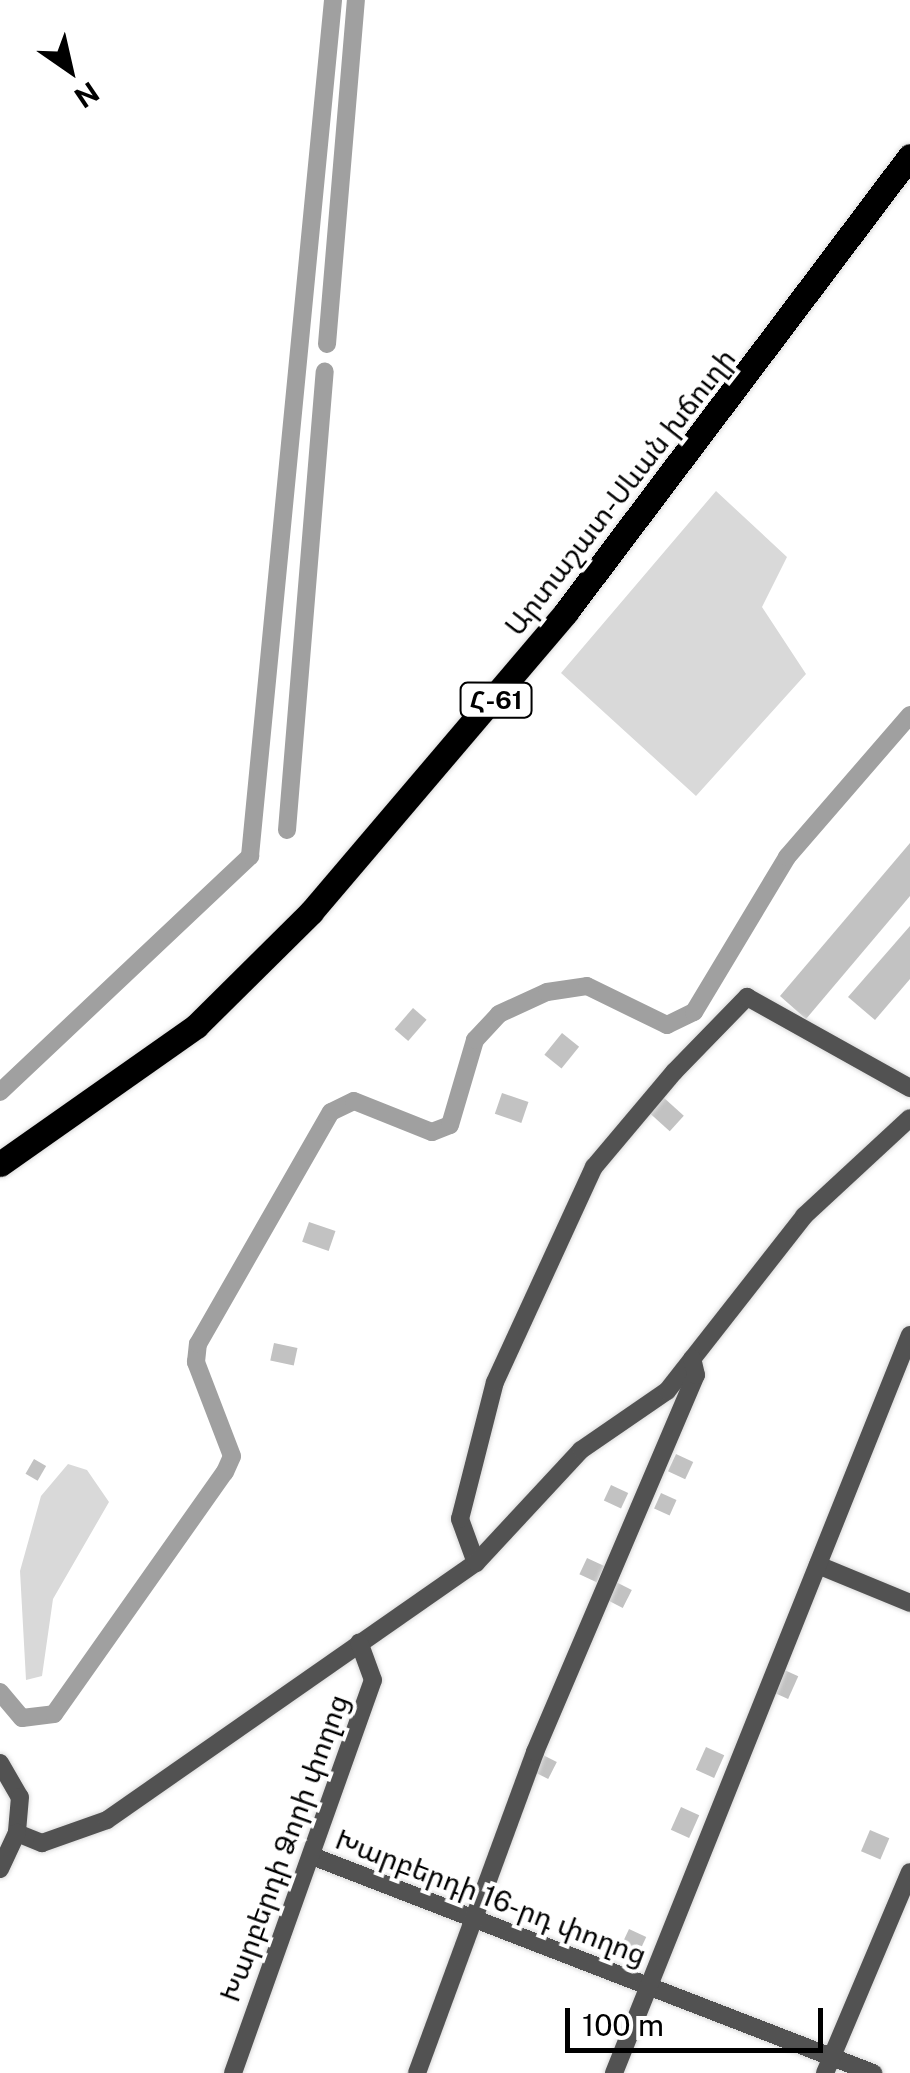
<!DOCTYPE html>
<meta charset="utf-8">
<style>
body{margin:0}
#map{position:relative;width:910px;height:2073px;overflow:hidden;background:#fff;font-family:"Public Sans","Noto Sans Armenian",sans-serif}
div>[style]{position:absolute}
[style*='--x']{left:calc(var(--x)*1px);top:calc(var(--y)*1px);width:calc(var(--w)*1px);rotate:calc(var(--a)*1deg)}
.green>*{inset:0;background:#d9d9d9}
.canal>*{height:18px;margin:-9px;padding:0 9px;transform-origin:9px;border-radius:9px;background:#a0a0a0}
.building>*{inset:0;background:#c2c2c2;transform-origin:0 0}
.roads{filter:drop-shadow(0 0 2px #dbdbdb) drop-shadow(0 0 2px #dbdbdb)}
.minor>*{height:18px;margin:-9px;padding:0 9px;transform-origin:9px;border-radius:9px;background:#525252}
.primary>*{height:25px;margin:-12.5px;padding:0 12.5px;transform-origin:12.5px;border-radius:12.5px;background:#000}
span{translate:-50% -50%;white-space:nowrap;text-align:center;line-height:1.15;-webkit-text-stroke:8px #fff;paint-order:stroke}
.shield-label span{padding:2px 8px;background:#fff;border:2px solid;border-radius:8px;-webkit-text-stroke-width:0}
.shield-label{font-size:25px;color:#000;font-weight:700}
.street-label{font-size:28px;color:#000}
.north{position:absolute;left:20px;top:20px;width:100px;height:100px;-webkit-text-stroke:8px #fff;paint-order:stroke;rotate:146deg;font-size:28px;font-weight:700;line-height:40px;text-align:center;color:#000}
.north::after{content:'';display:block;margin:auto;width:35px;height:45px;background:#000;clip-path:polygon(50% 0,100% 100%,50% 72%,0 100%)}
.scale{position:absolute;left:565px;top:2008px;width:258px;height:45px;box-sizing:border-box;border:5px solid #000;border-top:0;padding-left:12px;font-size:30px;line-height:35px;white-space:nowrap;color:#000;-webkit-text-stroke:8px #fff;paint-order:stroke}
</style>
<div id="map">
<div class="green">
<i style="clip-path:polygon(716px 491px,787px 557px,762px 607px,806px 674px,696px 796px,561px 673px)"></i>
<i style="clip-path:polygon(68px 1464px,87px 1470px,109px 1502px,53px 1599px,42px 1676px,26px 1680px,20px 1571px,41px 1496px)"></i>
</div>
<div class="canal">
<i style="--x:327;--y:344;--w:345;--a:-85.2"></i>
<i style="--x:287;--y:830;--w:460;--a:-85.3"></i>
<i style="--x:0;--y:1092;--w:344;--a:-43.3"></i>
<i style="--x:250;--y:856;--w:860;--a:-84.46"></i>
<i style="--x:0;--y:1692;--w:34;--a:50"></i>
<i style="--x:22;--y:1718;--w:32;--a:-7"></i>
<i style="--x:54;--y:1714;--w:296;--a:-54.8"></i>
<i style="--x:225;--y:1472;--w:17;--a:-66"></i>
<i style="--x:232;--y:1456;--w:101;--a:-111"></i>
<i style="--x:196;--y:1362;--w:18;--a:-84"></i>
<i style="--x:198;--y:1344;--w:267;--a:-60.2"></i>
<i style="--x:331;--y:1112;--w:25;--a:-26"></i>
<i style="--x:354;--y:1101;--w:84;--a:21.7"></i>
<i style="--x:432;--y:1132;--w:19;--a:-21"></i>
<i style="--x:450;--y:1125;--w:89;--a:-73.6"></i>
<i style="--x:475;--y:1040;--w:35;--a:-47"></i>
<i style="--x:499;--y:1014;--w:53;--a:-24.6"></i>
<i style="--x:547;--y:992;--w:40;--a:-8.5"></i>
<i style="--x:587;--y:986;--w:89;--a:26"></i>
<i style="--x:667;--y:1025;--w:30;--a:-26"></i>
<i style="--x:694;--y:1012;--w:181;--a:-59"></i>
<i style="--x:787;--y:857;--w:188;--a:-49.1"></i>
</div>
<div class="building">
<i style="clip-path:polygon(910px 843px,910px 896px,806px 1019px,780px 996px)"></i>
<i style="clip-path:polygon(910px 926px,910px 979px,875px 1020px,848px 997px)"></i>
<i style="left:413px;top:1008px;width:18px;height:28px;rotate:41deg"></i>
<i style="left:562px;top:1033px;width:22px;height:28px;rotate:39deg"></i>
<i style="left:502px;top:1093px;width:28px;height:22px;rotate:19deg"></i>
<i style="left:663px;top:1097px;width:28px;height:21px;rotate:42deg"></i>
<i style="left:309px;top:1222px;width:28px;height:21px;rotate:19deg"></i>
<i style="left:274px;top:1343px;width:24px;height:18px;rotate:12deg"></i>
<i style="left:676px;top:1454px;width:19px;height:19px;rotate:25deg"></i>
<i style="left:34px;top:1459px;width:14px;height:17px;rotate:30deg"></i>
<i style="left:611px;top:1485px;width:19px;height:17px;rotate:25deg"></i>
<i style="left:661px;top:1493px;width:17px;height:17px;rotate:24deg"></i>
<i style="left:587px;top:1558px;width:19px;height:18px;rotate:25deg"></i>
<i style="left:614px;top:1581px;width:20px;height:20px;rotate:27deg"></i>
<i style="left:780px;top:1668px;width:20px;height:25px;rotate:24deg"></i>
<i style="left:706px;top:1747px;width:20px;height:25px;rotate:24deg"></i>
<i style="left:539px;top:1753px;width:20px;height:19px;rotate:27deg"></i>
<i style="left:681px;top:1807px;width:20px;height:25px;rotate:24deg"></i>
<i style="left:870px;top:1830px;width:21px;height:23px;rotate:23deg"></i>
<i style="left:629px;top:1929px;width:19px;height:22px;rotate:25deg"></i>
</div>
<div class="roads">
<div class="minor">
<i style="--x:476;--y:1563;--w:47;--a:-110"></i>
<i style="--x:460;--y:1519;--w:141;--a:-75.7"></i>
<i style="--x:495;--y:1382;--w:237;--a:-65.3"></i>
<i style="--x:594;--y:1167;--w:124;--a:-49.9"></i>
<i style="--x:674;--y:1072;--w:105;--a:-45.8"></i>
<i style="--x:747;--y:997;--w:187;--a:29.2"></i>
<i style="--x:818;--y:1565;--w:100;--a:22.4"></i>
<i style="--x:0;--y:1763;--w:39;--a:60"></i>
<i style="--x:20;--y:1797;--w:36;--a:95"></i>
<i style="--x:17;--y:1833;--w:27;--a:22"></i>
<i style="--x:42;--y:1843;--w:69;--a:-19.5"></i>
<i style="--x:107;--y:1820;--w:450;--a:-34.9"></i>
<i style="--x:476;--y:1563;--w:154;--a:-47.1"></i>
<i style="--x:581;--y:1450;--w:104;--a:-34.5"></i>
<i style="--x:667;--y:1391;--w:222;--a:-51.9"></i>
<i style="--x:804;--y:1216;--w:144;--a:-42.8"></i>
<i style="--x:312;--y:1856;--w:602;--a:21.15"></i>
<i style="--x:0;--y:1869;--w:40;--a:-65"></i>
<i style="--x:233;--y:2073;--w:417;--a:-70.4"></i>
<i style="--x:373;--y:1680;--w:40;--a:-110.2"></i>
<i style="--x:417;--y:2073;--w:342;--a:-69.8"></i>
<i style="--x:535;--y:1752;--w:410;--a:-66.9"></i>
<i style="--x:696;--y:1375;--w:17;--a:-103"></i>
<i style="--x:614;--y:2073;--w:795;--a:-68.15"></i>
<i style="--x:825;--y:2073;--w:218;--a:-67.1"></i>
</div>
<div class="primary">
<i style="--x:0;--y:1164;--w:240;--a:-35.1"></i>
<i style="--x:196;--y:1026;--w:162;--a:-44.7"></i>
<i style="--x:311;--y:912;--w:394;--a:-49.6"></i>
<i style="--x:566;--y:612;--w:571;--a:-52.97"></i>
</div>
</div>
<div class="shield-label">
<span style="left:496px;top:700px">Հ-61</span>
</div>
<div class="street-label">
<span style="left:620px;top:492px;rotate:-52deg">Արտաշատ-Սևան խճուղի</span>
<span style="left:284px;top:1848px;rotate:-70deg">Խարբերդի Ձորի փողոց</span>
<span style="left:491px;top:1897px;rotate:21deg">Խարբերդի 16-րդ փողոց</span>
</div>
<div class="north">N</div>
<div class="scale">100 m</div>
</div>
